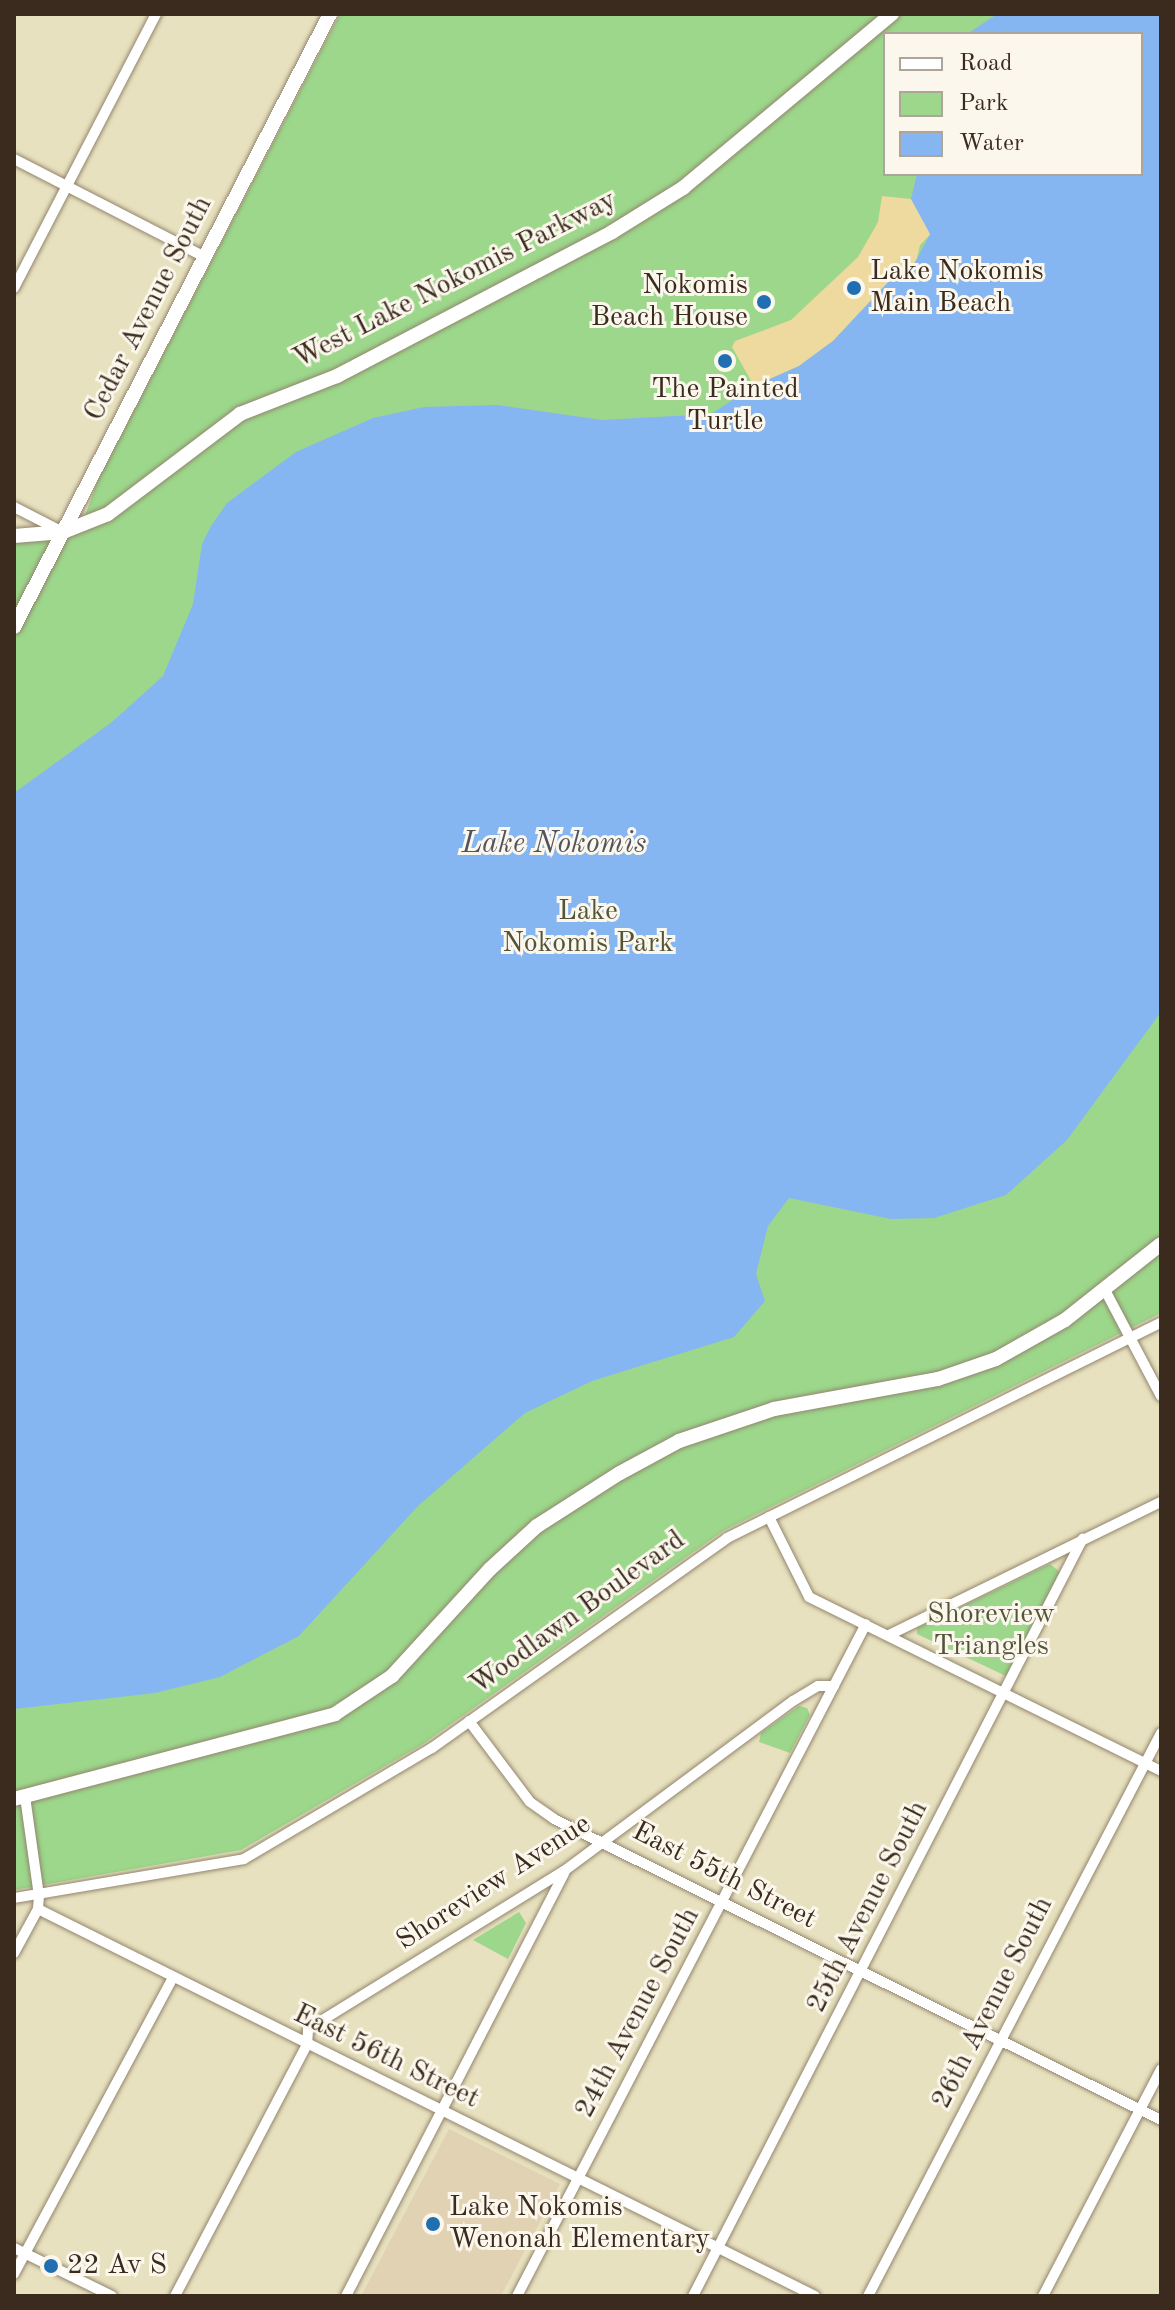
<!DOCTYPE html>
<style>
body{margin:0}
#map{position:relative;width:1175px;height:2310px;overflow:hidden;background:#e8e1bf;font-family:"Old Standard TT",serif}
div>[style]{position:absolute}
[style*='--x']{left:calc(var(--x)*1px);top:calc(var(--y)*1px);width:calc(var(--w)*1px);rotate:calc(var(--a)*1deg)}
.built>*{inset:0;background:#e2d2b4}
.green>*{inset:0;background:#9cd78b}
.sand>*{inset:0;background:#eeda9e}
.water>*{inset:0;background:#86b6f1}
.roads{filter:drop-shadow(0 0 2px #92866e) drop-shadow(0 0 2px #92866e)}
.street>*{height:10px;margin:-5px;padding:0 5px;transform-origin:5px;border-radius:5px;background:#fff}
.secondary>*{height:14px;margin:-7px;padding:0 7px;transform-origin:7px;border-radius:7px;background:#fff}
.dots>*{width:22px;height:22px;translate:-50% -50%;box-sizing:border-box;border:4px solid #fbf7ec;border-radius:50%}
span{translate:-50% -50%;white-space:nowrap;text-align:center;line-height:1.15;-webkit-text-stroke:6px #fbf7ec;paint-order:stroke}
.poi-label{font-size:28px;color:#3b2a1e}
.left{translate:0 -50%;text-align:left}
.right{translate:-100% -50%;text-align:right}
.street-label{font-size:28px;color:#3b2a1e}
.park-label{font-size:28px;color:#535539}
.water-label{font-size:30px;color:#52545d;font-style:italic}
.frame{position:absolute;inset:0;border:16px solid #3b2a1e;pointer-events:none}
.legend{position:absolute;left:883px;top:32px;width:260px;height:144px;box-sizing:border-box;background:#fbf7ec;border:2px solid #aea59a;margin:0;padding:10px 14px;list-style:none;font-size:24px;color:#3b2a1e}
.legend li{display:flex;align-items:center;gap:16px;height:40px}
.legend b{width:40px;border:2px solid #aea59a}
</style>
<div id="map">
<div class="built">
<i style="clip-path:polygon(449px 2129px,560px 2184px,501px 2296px,361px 2296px)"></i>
</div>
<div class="green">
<i style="clip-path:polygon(evenodd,340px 14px,1161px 14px,1161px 1313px,723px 1531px,423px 1744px,241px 1850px,14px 1890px,14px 542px,79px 532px,98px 480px,340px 14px,885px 34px,1141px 34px,1141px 174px,885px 174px,885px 34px)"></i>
<i style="clip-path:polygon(1050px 1564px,1060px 1572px,1006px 1676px,917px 1634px,917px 1628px)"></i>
<i style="clip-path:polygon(799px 1706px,807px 1708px,810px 1715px,790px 1753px,759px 1742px,761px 1733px)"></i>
<i style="clip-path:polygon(519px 1912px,526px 1923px,508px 1959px,473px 1940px)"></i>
</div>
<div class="sand">
<i style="clip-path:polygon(882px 196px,911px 199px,931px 234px,920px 245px,916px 263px,906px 279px,893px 277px,833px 341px,799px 366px,754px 386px,732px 347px,735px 341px,791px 320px,858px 257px,878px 222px)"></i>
</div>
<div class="water">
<i style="clip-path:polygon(997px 14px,1161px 14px,1161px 1012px,1067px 1140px,1006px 1195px,934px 1218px,891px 1219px,789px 1198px,768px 1226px,756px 1274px,765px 1301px,734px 1337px,592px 1381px,525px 1413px,418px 1506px,299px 1636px,220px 1677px,155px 1693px,14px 1709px,14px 793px,112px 722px,163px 676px,193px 604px,202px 544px,211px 526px,227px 503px,296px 452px,373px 418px,424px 407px,497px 405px,602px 420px,711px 414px,754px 386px,799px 366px,833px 341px,893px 277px,906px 279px,930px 234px,911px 199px,917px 174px,1141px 174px,1141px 34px,967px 34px)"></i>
</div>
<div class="roads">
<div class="street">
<i style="--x:14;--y:159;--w:215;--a:27.2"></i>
<i style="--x:14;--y:288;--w:309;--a:-62.6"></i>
<i style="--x:14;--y:507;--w:53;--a:27.1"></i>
<i style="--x:1105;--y:1290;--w:120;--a:62.2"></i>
<i style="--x:769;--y:1517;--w:89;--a:63.4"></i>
<i style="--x:809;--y:1597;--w:393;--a:26.3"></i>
<i style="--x:889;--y:1635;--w:303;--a:-26.1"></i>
<i style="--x:469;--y:1721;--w:101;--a:53"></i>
<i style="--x:530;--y:1802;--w:29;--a:35"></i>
<i style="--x:554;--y:1819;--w:678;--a:26.38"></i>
<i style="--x:14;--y:1898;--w:233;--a:-9.6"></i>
<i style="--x:244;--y:1859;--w:218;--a:-30.6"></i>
<i style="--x:432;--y:1748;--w:362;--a:-35.4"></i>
<i style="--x:727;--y:1538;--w:484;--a:-26.4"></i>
<i style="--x:38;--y:1909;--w:868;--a:26.48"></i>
<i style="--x:14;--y:1953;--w:50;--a:-61.4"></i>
<i style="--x:38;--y:1909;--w:13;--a:-86"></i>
<i style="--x:39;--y:1896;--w:100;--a:-98"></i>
<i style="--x:14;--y:2248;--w:109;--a:26.1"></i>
<i style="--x:14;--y:2274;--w:337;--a:-61.8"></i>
<i style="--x:175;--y:2296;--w:284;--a:-62.3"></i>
<i style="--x:307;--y:2045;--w:16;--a:-86"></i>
<i style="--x:308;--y:2029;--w:301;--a:-31.7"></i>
<i style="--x:564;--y:1871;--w:285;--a:-36.6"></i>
<i style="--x:793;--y:1701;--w:29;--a:-31"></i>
<i style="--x:818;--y:1686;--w:16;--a:0"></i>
<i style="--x:346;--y:2296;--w:476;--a:-62.7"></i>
<i style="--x:517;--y:2296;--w:757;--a:-62.56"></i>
<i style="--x:693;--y:2296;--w:852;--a:-62.77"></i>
<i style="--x:868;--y:2296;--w:635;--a:-62.51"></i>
<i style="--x:1043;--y:2296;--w:256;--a:-62.5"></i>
</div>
<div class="secondary">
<i style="--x:14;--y:536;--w:49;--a:-4.7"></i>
<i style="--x:63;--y:532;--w:48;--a:-21.8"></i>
<i style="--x:108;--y:514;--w:166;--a:-37.1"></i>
<i style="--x:240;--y:414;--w:104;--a:-21.4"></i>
<i style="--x:337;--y:376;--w:310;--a:-27.6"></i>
<i style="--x:612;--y:232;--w:84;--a:-31.8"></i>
<i style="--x:683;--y:188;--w:272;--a:-39.8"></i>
<i style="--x:14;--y:627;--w:690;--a:-62.73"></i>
<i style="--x:14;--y:1799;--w:332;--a:-14.8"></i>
<i style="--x:335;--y:1714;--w:69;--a:-33.7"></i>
<i style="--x:392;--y:1676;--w:145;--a:-47.5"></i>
<i style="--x:490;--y:1569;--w:64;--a:-42.5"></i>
<i style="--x:537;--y:1526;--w:98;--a:-32.6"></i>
<i style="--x:620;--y:1473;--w:67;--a:-28.5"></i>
<i style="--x:679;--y:1441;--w:100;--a:-18.6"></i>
<i style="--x:774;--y:1409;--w:167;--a:-10.4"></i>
<i style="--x:938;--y:1379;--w:61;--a:-19"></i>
<i style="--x:996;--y:1359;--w:79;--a:-29.5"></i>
<i style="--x:1065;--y:1320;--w:122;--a:-38.4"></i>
</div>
</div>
<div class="dots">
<i style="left:854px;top:288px;background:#1f6fb2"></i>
<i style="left:764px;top:302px;background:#1f6fb2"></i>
<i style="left:725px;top:361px;background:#1f6fb2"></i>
<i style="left:433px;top:2224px;background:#1f6fb2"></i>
<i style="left:51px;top:2266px;background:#1f6fb2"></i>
</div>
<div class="poi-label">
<span class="left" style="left:870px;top:288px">Lake Nokomis<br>Main Beach</span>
<span class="right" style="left:748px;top:302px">Nokomis<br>Beach House</span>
<span style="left:725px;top:406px">The Painted<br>Turtle</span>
<span class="left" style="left:449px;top:2224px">Lake Nokomis<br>Wenonah Elementary</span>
<span class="left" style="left:67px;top:2266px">22 Av S</span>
</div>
<div class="street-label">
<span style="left:455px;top:280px;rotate:-27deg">West Lake Nokomis Parkway</span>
<span style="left:149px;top:309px;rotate:-63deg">Cedar Avenue South</span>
<span style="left:578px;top:1613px;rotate:-36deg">Woodlawn Boulevard</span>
<span style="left:724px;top:1876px;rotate:27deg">East 55th Street</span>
<span style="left:494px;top:1883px;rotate:-33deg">Shoreview Avenue</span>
<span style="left:868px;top:1907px;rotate:-63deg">25th Avenue South</span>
<span style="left:993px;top:2003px;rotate:-63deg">26th Avenue South</span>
<span style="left:638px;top:2013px;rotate:-62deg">24th Avenue South</span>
<span style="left:386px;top:2057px;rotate:26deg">East 56th Street</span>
</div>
<div class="park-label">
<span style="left:588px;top:928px">Lake<br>Nokomis Park</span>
<span style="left:991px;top:1631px">Shoreview<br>Triangles</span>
</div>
<div class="water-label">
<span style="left:554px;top:844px">Lake Nokomis</span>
</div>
<div class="frame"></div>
<ul class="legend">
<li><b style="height:10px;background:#fff"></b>Road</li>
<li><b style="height:22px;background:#9cd78b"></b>Park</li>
<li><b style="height:22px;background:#86b6f1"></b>Water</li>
</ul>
</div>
